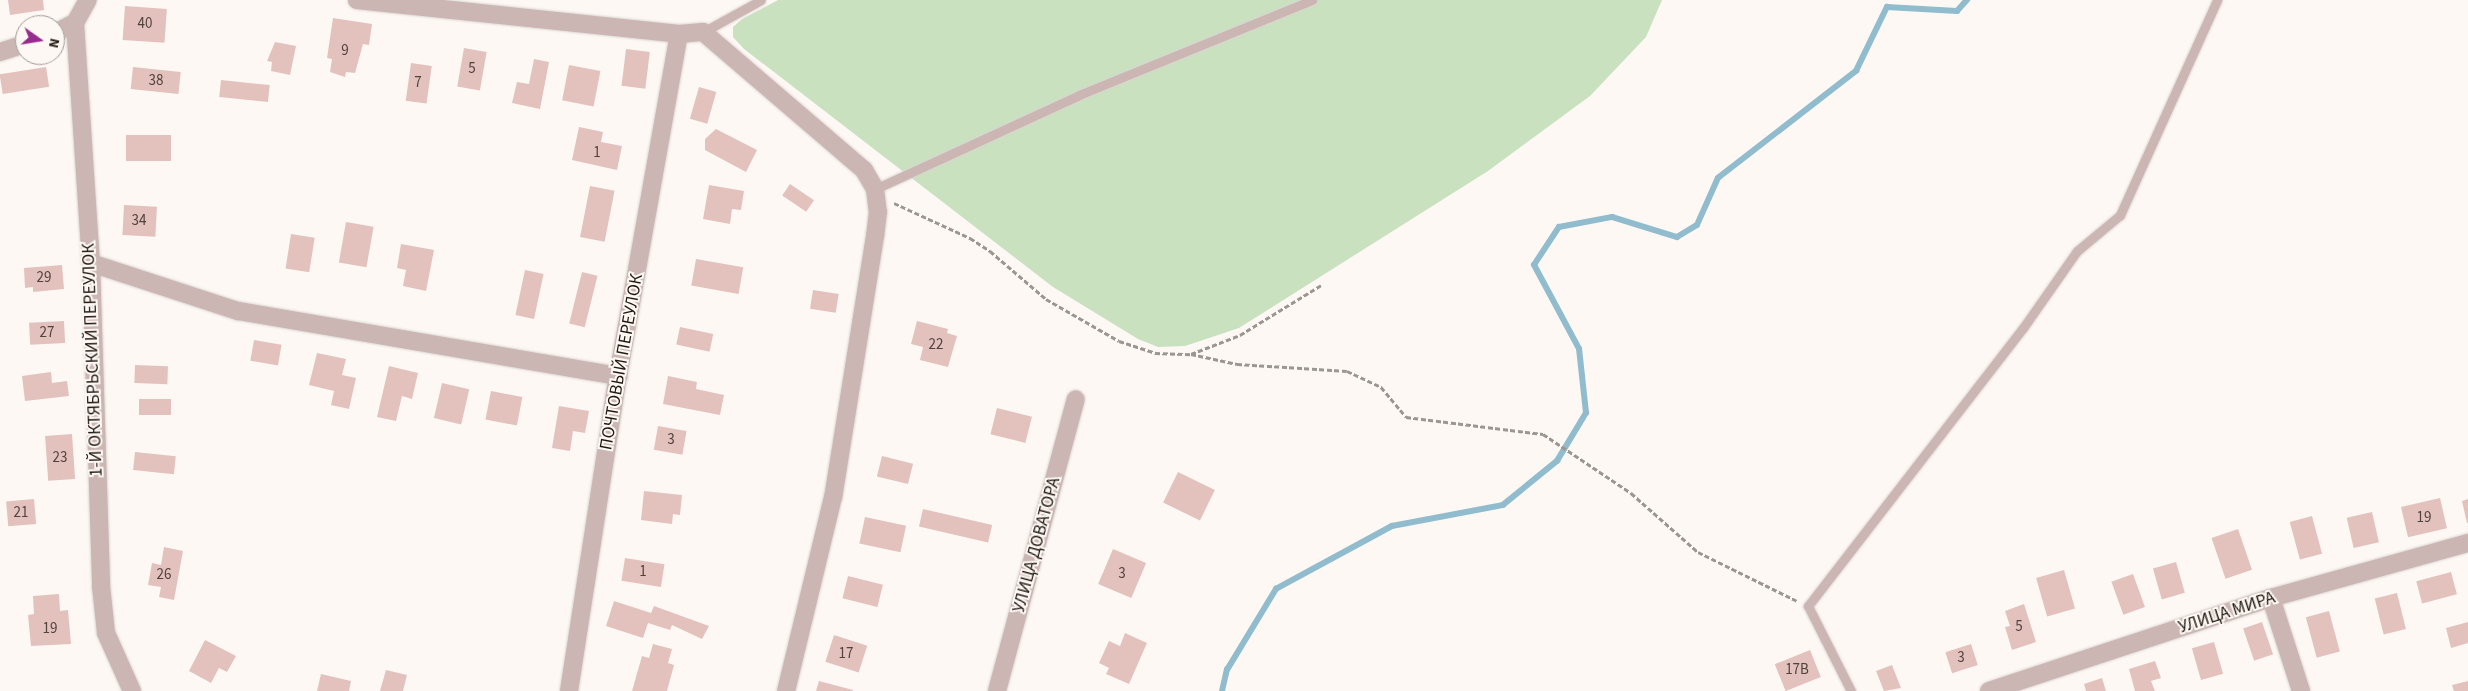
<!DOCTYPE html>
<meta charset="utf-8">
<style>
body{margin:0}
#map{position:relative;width:2468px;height:691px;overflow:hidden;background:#fdf8f4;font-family:"Source Sans 3",sans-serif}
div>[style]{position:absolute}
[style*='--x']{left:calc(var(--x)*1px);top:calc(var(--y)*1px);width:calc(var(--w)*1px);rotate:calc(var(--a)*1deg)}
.green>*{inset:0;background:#cae1c0}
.stream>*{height:5.5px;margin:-2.75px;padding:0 2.75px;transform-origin:2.75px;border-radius:2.75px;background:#90bcce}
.building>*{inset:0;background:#e3c2be;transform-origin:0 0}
.path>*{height:3px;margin-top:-1.5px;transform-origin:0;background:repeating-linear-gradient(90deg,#9c9590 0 5px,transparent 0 7.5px)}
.roads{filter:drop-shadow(0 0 1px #dad4d0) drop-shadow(0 0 1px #dad4d0)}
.lane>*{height:9px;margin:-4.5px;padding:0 4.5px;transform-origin:4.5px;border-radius:4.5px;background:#cbb6b4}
.street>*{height:18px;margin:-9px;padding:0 9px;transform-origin:9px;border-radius:9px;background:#cbb6b4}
span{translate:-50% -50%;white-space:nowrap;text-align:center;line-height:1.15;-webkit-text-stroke:4px #fdf8f4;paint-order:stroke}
.number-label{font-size:15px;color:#52423c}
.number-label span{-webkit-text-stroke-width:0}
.street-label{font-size:18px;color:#211811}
.north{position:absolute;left:15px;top:15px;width:50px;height:50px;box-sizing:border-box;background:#fdf8f4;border:1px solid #a59e99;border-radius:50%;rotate:103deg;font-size:14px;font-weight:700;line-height:20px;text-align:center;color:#211811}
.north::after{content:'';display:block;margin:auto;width:18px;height:22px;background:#962c8e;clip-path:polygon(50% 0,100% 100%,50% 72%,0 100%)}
</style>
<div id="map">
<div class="green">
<i style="clip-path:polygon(778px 0,1662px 0,1646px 37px,1590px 96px,1488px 171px,1239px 328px,1185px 346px,1158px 347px,1138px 339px,1053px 287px,744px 49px,733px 37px,733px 27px,742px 19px)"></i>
</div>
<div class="stream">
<i style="--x:1222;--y:691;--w:22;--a:-77"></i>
<i style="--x:1227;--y:670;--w:95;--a:-58.8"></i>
<i style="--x:1276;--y:589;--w:132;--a:-28.5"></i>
<i style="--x:1392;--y:526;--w:113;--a:-10.7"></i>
<i style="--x:1503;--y:505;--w:70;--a:-39.2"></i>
<i style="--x:1557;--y:461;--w:56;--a:-58.9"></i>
<i style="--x:1586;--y:413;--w:64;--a:-96.2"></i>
<i style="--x:1579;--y:349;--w:95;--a:-118.2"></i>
<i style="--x:1534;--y:265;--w:45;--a:-56.7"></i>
<i style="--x:1559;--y:227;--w:54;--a:-10.7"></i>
<i style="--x:1612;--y:217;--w:68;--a:17.1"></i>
<i style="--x:1677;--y:237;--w:23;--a:-31"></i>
<i style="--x:1697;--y:225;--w:51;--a:-65.9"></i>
<i style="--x:1718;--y:178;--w:175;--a:-37.8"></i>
<i style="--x:1856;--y:71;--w:71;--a:-64.2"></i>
<i style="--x:1887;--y:7;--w:70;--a:3.3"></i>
<i style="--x:1957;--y:11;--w:15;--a:-48"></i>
</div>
<div class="building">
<i style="clip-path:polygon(8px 0,43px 0,44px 10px,10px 15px)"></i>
<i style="left:125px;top:6px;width:42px;height:34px;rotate:4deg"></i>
<i style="clip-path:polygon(333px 18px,372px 24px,369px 45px,363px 44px,355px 73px,346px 72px,345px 77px,330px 72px,332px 59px,327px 58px)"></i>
<i style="clip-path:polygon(275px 42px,296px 46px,290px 75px,271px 71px,272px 62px,267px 61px)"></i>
<i style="left:464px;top:48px;width:23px;height:39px;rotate:10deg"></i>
<i style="left:626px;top:49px;width:24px;height:37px;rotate:7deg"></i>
<i style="clip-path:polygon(534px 59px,549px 62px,540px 109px,512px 103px,517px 82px,529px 84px)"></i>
<i style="left:411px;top:63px;width:21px;height:38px;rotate:8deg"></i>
<i style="left:569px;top:65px;width:32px;height:36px;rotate:11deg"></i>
<i style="left:46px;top:67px;width:20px;height:47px;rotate:81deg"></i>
<i style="left:133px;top:67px;width:48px;height:22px;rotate:6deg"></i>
<i style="left:221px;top:80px;width:49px;height:17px;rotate:6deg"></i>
<i style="left:699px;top:87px;width:18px;height:33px;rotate:16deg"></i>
<i style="clip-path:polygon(579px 127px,603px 132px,601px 142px,622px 146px,617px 170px,572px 160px)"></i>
<i style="clip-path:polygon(716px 129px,757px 150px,746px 172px,705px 150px,705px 139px)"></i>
<i style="left:126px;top:135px;width:45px;height:26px"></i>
<i style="left:790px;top:184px;width:29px;height:14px;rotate:34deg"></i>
<i style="clip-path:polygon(709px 185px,744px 191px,741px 210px,732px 209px,730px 224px,703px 219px)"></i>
<i style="left:590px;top:186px;width:25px;height:52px;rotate:11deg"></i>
<i style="left:124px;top:205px;width:33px;height:30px;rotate:3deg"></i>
<i style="left:346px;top:222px;width:28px;height:41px;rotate:10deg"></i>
<i style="left:291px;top:234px;width:24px;height:35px;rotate:9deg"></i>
<i style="clip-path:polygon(401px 244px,434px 250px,426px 291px,403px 286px,406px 270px,397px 268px)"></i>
<i style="left:696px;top:259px;width:48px;height:27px;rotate:10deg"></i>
<i style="clip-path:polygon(62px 265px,64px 289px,33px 292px,33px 287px,25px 288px,24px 268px)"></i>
<i style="left:525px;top:270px;width:19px;height:46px;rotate:12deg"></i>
<i style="left:582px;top:272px;width:16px;height:53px;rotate:14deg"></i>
<i style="left:813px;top:290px;width:26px;height:19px;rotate:9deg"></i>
<i style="left:64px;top:321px;width:22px;height:35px;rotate:87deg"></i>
<i style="clip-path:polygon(917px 321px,948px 329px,947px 333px,957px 336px,948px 367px,920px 360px,923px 347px,911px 344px)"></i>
<i style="left:680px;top:327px;width:34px;height:18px;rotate:12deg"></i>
<i style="left:254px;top:340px;width:28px;height:21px;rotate:10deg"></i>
<i style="clip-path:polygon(317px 353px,346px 359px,342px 375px,356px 378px,349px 409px,331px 405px,334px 391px,309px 385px)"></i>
<i style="left:135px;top:365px;width:33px;height:18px;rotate:2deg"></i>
<i style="clip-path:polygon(389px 366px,418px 373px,412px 399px,402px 396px,396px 421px,377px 417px)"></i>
<i style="clip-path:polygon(51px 372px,52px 383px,67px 381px,69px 396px,25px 401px,22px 376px)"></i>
<i style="clip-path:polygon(668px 376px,697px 382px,696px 389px,724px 395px,720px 415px,663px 404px)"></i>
<i style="left:442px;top:383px;width:28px;height:36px;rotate:13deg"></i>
<i style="left:491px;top:391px;width:32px;height:29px;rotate:11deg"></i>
<i style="left:139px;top:399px;width:32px;height:16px"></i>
<i style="clip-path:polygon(559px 406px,589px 411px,585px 433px,573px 431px,570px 451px,552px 448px)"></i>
<i style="left:997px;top:408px;width:36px;height:27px;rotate:14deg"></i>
<i style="left:658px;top:426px;width:29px;height:24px;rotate:10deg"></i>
<i style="left:72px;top:434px;width:45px;height:27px;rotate:86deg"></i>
<i style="left:135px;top:452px;width:41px;height:18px;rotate:6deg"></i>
<i style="left:882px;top:456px;width:32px;height:21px;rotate:14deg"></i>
<i style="left:1178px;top:472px;width:41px;height:34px;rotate:26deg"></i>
<i style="clip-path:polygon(644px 491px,682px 495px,680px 515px,673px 514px,672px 524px,641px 520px)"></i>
<i style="left:2440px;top:498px;width:31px;height:40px;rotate:77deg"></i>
<i style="left:34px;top:499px;width:25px;height:28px;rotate:85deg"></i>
<i style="clip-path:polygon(2468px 499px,2468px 523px,2467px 523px,2462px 501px)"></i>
<i style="left:923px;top:509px;width:71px;height:18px;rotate:13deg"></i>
<i style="left:2372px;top:512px;width:31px;height:26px;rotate:77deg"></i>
<i style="left:2312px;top:516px;width:39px;height:23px;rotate:75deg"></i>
<i style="left:865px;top:517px;width:42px;height:27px;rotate:12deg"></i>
<i style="left:2238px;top:529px;width:43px;height:28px;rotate:71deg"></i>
<i style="clip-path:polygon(164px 547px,183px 551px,174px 600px,159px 597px,161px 587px,148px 585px,152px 563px,161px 565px)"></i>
<i style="left:1113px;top:549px;width:36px;height:38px;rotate:23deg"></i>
<i style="left:625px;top:558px;width:40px;height:23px;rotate:9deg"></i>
<i style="left:2176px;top:562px;width:32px;height:24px;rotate:74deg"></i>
<i style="left:2064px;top:570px;width:40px;height:29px;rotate:74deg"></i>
<i style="left:2451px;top:572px;width:23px;height:36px;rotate:75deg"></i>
<i style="left:2133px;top:574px;width:35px;height:23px;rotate:70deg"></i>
<i style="left:848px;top:576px;width:36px;height:23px;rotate:14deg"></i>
<i style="left:2397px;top:593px;width:37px;height:23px;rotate:76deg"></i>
<i style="clip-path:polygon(59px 594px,60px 611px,68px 610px,71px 644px,31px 646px,28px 615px,34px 614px,33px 596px)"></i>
<i style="clip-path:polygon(614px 601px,651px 613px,654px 606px,709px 626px,702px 639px,672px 625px,670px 630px,648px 623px,643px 638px,606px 626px)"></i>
<i style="clip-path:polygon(2024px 604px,2036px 642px,2012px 650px,2005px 627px,2010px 626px,2005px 611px)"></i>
<i style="left:2329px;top:611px;width:42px;height:24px;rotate:75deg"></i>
<i style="left:2262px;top:622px;width:34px;height:20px;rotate:71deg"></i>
<i style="clip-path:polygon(2468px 622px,2468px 643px,2451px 648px,2446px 628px)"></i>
<i style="clip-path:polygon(1125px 633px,1147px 643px,1129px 684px,1106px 674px,1109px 668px,1099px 663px,1109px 641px,1120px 646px)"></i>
<i style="left:834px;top:635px;width:35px;height:28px;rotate:18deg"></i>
<i style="clip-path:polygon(205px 640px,236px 656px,227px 672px,219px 668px,211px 683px,189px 671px)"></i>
<i style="left:2214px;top:642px;width:33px;height:23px;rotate:74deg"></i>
<i style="clip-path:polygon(653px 644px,672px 649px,668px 663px,674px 665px,667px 691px,632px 691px,642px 656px,649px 658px)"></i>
<i style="left:1971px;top:644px;width:22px;height:27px;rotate:72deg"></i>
<i style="left:1810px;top:650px;width:29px;height:38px;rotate:68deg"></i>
<i style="clip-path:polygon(2155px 661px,2161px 678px,2151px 681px,2155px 691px,2135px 691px,2129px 669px)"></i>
<i style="clip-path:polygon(1892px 665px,1901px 688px,1884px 691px,1876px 671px)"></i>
<i style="clip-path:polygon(386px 670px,407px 675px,403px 691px,380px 691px)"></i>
<i style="clip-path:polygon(321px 674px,351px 681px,349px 691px,317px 691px)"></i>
<i style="clip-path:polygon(2102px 678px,2106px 691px,2086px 691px,2084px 684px)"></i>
<i style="clip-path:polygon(819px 681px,853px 690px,853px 691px,816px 691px)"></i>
<i style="clip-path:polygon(2468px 681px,2468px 691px,2454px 691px,2452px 685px)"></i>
</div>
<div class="path">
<i style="--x:894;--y:203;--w:84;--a:24.7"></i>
<i style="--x:970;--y:238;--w:24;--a:33"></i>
<i style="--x:990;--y:251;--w:74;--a:40.6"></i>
<i style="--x:1046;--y:299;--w:84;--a:29.9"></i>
<i style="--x:1119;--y:341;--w:38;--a:18"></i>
<i style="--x:1155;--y:353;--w:36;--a:2"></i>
<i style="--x:1191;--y:354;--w:53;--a:-21.2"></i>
<i style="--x:1240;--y:335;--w:97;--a:-31.6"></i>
<i style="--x:1191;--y:354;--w:47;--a:12.3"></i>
<i style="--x:1237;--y:364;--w:110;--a:3.6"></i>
<i style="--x:1347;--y:371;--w:38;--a:25"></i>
<i style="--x:1381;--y:387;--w:39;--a:50"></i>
<i style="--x:1406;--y:417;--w:138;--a:7.1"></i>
<i style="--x:1543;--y:434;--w:106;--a:33.8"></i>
<i style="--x:1631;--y:493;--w:89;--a:41.4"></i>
<i style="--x:1698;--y:552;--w:110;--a:26.3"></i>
</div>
<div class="roads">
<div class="lane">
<i style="--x:703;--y:32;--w:66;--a:-28.9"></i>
<i style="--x:875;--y:189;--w:225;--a:-24.7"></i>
<i style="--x:1079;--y:95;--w:252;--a:-22.2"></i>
<i style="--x:1851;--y:691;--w:95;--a:-116.8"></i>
<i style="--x:1808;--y:606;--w:351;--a:-52.3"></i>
<i style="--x:2023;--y:328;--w:94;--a:-55"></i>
<i style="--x:2077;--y:251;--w:56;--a:-39.9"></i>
<i style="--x:2120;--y:215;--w:236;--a:-65.7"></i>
</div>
<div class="street">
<i style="--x:357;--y:0;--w:324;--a:6"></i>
<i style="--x:679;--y:34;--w:24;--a:-5"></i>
<i style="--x:703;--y:32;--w:212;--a:40.6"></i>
<i style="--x:864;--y:170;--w:22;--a:60"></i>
<i style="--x:875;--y:189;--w:23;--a:83"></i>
<i style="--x:878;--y:212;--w:24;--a:97"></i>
<i style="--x:875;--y:236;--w:264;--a:99.1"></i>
<i style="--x:833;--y:497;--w:200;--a:103.6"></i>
<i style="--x:75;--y:23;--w:241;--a:86.2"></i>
<i style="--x:91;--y:263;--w:323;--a:88.2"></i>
<i style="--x:101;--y:586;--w:47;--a:83.9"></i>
<i style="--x:106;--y:633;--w:64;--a:65.9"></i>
<i style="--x:55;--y:33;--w:22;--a:-27"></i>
<i style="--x:75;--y:23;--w:26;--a:-61"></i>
<i style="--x:0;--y:52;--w:26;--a:-18"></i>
<i style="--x:91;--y:263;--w:155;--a:18.1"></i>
<i style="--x:238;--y:311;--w:386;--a:9.7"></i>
<i style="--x:2271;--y:598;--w:98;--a:72.1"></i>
<i style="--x:569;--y:691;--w:319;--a:-81.2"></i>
<i style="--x:618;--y:376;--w:347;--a:-79.9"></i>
<i style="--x:997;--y:691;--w:302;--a:-74.9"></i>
<i style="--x:1989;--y:691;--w:297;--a:-18.3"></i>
<i style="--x:2271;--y:598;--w:205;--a:-15.6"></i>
</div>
</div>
<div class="number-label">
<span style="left:145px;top:24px">40</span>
<span style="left:345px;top:51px">9</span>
<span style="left:472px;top:69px">5</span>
<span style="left:156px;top:81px">38</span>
<span style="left:418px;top:83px">7</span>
<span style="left:597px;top:153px">1</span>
<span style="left:139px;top:221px">34</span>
<span style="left:44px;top:278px">29</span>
<span style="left:47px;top:333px">27</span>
<span style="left:936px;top:345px">22</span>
<span style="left:671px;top:440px">3</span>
<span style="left:60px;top:458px">23</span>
<span style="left:21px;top:513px">21</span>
<span style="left:2424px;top:518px">19</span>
<span style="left:643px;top:572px">1</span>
<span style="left:1122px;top:574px">3</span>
<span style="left:164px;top:575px">26</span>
<span style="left:2019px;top:627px">5</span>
<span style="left:50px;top:629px">19</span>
<span style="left:846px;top:654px">17</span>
<span style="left:1961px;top:658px">3</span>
<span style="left:1797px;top:670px">17В</span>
</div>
<div class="street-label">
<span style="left:93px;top:360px;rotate:-92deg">1-Й ОКТЯБРЬСКИЙ ПЕРЕУЛОК</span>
<span style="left:622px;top:362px;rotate:-80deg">ПОЧТОВЫЙ ПЕРЕУЛОК</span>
<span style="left:1037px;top:545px;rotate:-75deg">УЛИЦА ДОВАТОРА</span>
<span style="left:2227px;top:613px;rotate:-18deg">УЛИЦА МИРА</span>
</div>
<div class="north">N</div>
</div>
